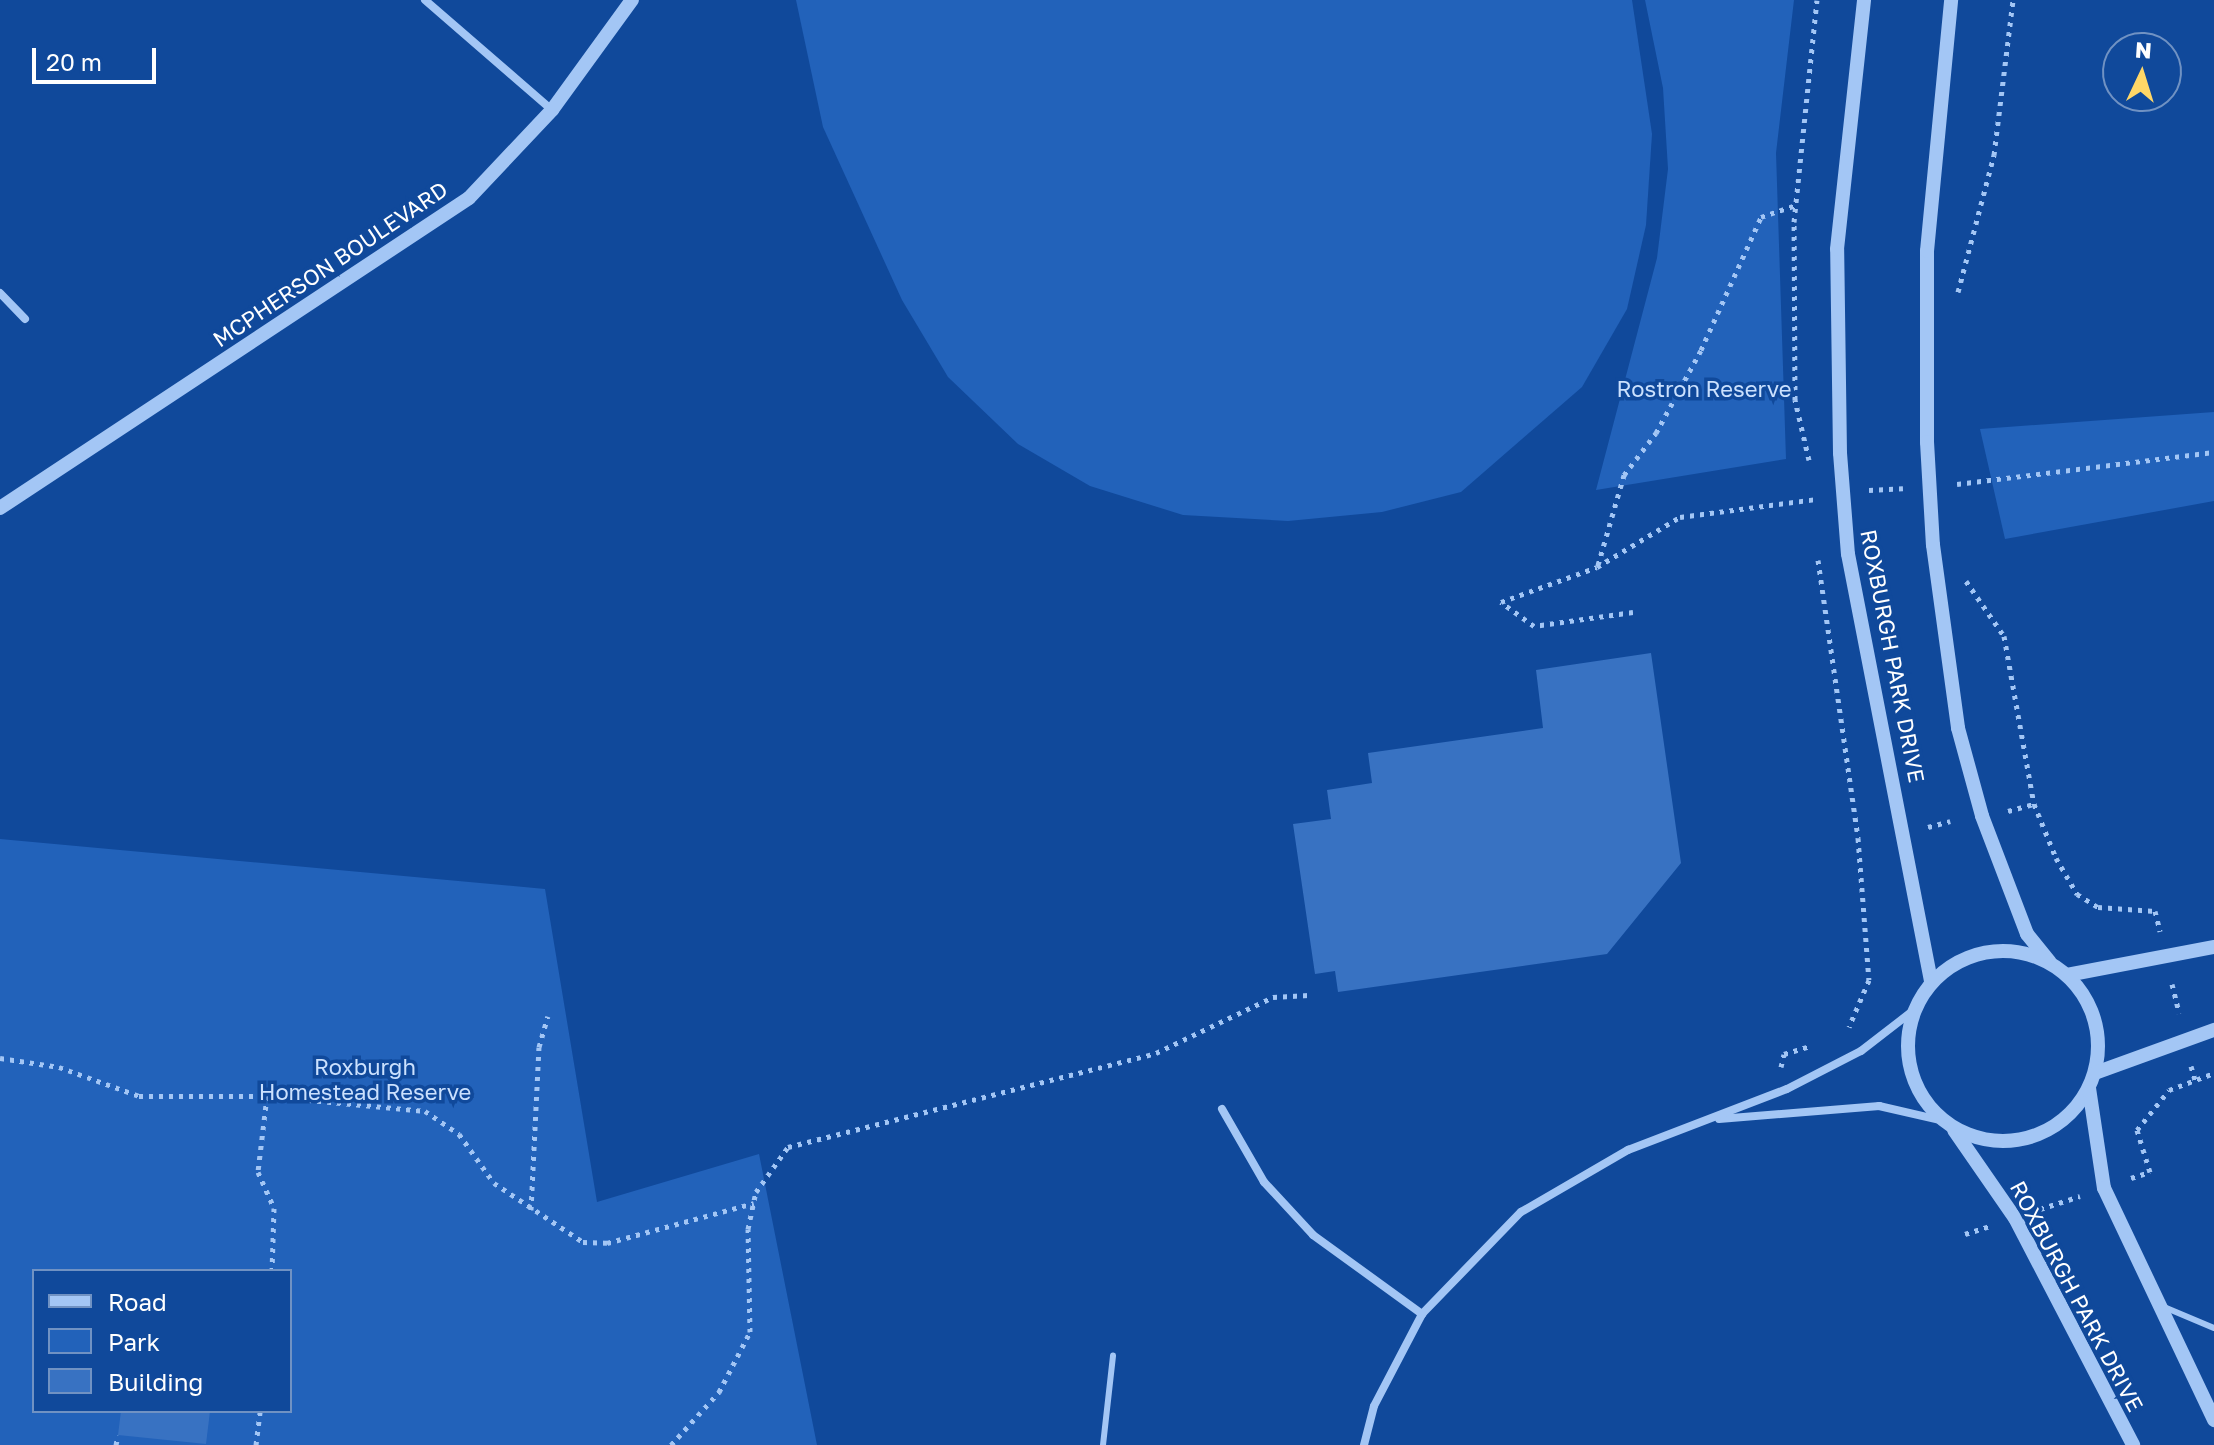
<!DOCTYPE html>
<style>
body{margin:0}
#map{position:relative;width:2214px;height:1445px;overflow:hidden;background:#10499b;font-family:"Golos Text",sans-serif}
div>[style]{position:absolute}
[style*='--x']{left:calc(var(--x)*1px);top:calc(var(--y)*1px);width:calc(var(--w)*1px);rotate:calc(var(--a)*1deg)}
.green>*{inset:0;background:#2262ba}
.building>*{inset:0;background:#3872c2}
.path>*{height:5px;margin-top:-2.5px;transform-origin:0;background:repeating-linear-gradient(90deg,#a3c6f5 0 4px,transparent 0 10px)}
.service>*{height:6px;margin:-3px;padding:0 3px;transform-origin:3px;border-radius:3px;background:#a3c6f5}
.minor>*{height:8px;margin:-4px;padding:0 4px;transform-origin:4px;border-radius:4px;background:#a3c6f5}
.tertiary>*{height:14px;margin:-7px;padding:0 7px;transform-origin:7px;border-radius:7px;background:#a3c6f5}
.tertiary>.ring{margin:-7px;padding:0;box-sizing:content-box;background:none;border:14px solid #a3c6f5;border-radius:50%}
.tertiary-bridge>*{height:14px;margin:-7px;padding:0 7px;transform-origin:7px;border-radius:7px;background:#a3c6f5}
span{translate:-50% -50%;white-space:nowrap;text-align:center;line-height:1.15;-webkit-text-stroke:7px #10499b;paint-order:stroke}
.street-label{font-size:22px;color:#fff}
.park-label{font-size:22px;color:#cbe1fe}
.legend{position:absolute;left:32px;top:1269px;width:260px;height:144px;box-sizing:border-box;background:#10499b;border:2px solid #7092c3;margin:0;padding:10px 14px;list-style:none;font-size:24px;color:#fff}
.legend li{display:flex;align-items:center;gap:16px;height:40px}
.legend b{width:40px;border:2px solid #7092c3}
.north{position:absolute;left:2102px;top:32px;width:80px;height:80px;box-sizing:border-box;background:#10499b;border:2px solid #7092c3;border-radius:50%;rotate:4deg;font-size:22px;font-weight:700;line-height:32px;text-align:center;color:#fff}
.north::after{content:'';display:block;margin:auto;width:28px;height:36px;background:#ffd767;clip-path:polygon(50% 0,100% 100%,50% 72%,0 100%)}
.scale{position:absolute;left:32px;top:48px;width:124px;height:36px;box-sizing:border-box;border:4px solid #fff;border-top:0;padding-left:10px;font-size:24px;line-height:28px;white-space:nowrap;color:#fff;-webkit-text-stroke:6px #10499b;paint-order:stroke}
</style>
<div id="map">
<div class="green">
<i style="clip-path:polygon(796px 0,1632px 0,1652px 134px,1646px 225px,1627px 309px,1582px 387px,1461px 492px,1382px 512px,1288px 521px,1183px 515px,1090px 486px,1018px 444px,948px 377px,902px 300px,823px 127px)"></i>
<i style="clip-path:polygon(1645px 0,1794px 0,1776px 153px,1786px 459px,1596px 490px,1657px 258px,1668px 169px,1663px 88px)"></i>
<i style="clip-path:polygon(2214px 412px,2214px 501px,2005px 539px,1980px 429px)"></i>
<i style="clip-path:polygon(evenodd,0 839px,545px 889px,597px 1202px,759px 1154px,817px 1445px,0 1445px,0 839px,34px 1271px,290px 1271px,290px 1411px,34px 1411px,34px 1271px)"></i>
</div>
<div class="building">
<i style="clip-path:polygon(1651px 653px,1681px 863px,1607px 954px,1338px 992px,1335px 971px,1315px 974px,1293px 824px,1331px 819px,1327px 790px,1372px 783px,1368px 753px,1543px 728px,1536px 670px)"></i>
<i style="clip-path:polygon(121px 1411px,210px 1411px,206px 1444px,118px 1435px)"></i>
</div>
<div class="path">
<i style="--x:1958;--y:292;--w:142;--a:-75.3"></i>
<i style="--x:1994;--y:155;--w:156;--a:-83"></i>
<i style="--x:1809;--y:460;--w:62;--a:-103.1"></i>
<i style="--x:1795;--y:400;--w:178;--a:-90.3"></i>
<i style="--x:1794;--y:222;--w:223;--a:-84.1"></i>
<i style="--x:1957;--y:484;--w:259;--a:-7.1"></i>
<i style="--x:1869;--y:490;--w:34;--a:-3"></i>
<i style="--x:1818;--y:560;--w:281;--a:81.8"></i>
<i style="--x:1858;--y:838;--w:142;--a:85.6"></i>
<i style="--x:1869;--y:980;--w:51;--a:113.1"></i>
<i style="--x:1598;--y:565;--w:94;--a:-73.9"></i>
<i style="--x:1624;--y:475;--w:53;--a:-52.7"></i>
<i style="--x:1656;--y:433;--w:94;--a:-61.5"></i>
<i style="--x:1701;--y:350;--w:146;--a:-65.7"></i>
<i style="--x:1761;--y:217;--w:36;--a:-19"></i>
<i style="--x:1966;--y:581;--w:67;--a:55.4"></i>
<i style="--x:2004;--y:636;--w:171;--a:79.9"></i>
<i style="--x:2034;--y:804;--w:58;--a:67.8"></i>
<i style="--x:2056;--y:858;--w:42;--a:59.7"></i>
<i style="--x:2077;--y:894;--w:25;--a:32"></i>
<i style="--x:2098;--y:907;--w:57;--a:4"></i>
<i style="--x:2155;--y:911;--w:21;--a:76"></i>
<i style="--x:1633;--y:612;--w:100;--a:172"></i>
<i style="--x:1534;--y:626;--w:41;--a:-144"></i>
<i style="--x:1501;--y:602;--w:102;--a:-20"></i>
<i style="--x:1597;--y:567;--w:97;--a:-31.1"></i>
<i style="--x:1680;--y:517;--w:137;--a:-7.5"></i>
<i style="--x:2008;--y:811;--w:27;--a:-15"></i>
<i style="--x:1928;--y:827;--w:23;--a:-15"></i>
<i style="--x:2172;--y:984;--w:30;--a:76"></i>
<i style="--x:0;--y:1058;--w:60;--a:8.7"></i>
<i style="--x:59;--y:1067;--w:85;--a:19.9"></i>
<i style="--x:139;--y:1096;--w:128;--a:0"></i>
<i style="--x:267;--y:1096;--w:159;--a:5.4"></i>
<i style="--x:425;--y:1111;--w:41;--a:34.1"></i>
<i style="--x:459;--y:1134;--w:60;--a:54.5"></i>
<i style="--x:494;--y:1183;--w:107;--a:33.5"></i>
<i style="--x:583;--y:1242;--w:24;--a:2"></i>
<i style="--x:607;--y:1243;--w:152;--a:-15.2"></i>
<i style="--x:2191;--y:1066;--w:15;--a:74"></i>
<i style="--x:1781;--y:1067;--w:13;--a:-77"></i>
<i style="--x:1784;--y:1054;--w:27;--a:-17"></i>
<i style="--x:267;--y:1096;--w:77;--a:96.8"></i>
<i style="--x:258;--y:1172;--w:39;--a:66"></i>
<i style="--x:274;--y:1208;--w:63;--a:91.8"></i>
<i style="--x:2131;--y:1178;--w:20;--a:-18"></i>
<i style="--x:2150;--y:1172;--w:44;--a:-107.2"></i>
<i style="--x:2137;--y:1130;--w:51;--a:-51.3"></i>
<i style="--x:2169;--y:1090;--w:48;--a:-20.7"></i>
<i style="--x:2040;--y:1209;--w:42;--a:-18"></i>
<i style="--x:531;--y:1210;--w:163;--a:-87.2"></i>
<i style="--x:539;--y:1047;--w:32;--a:-74"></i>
<i style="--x:1965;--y:1234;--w:25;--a:-18"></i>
<i style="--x:116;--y:1445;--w:10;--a:-79"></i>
<i style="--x:256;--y:1445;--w:34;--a:-83"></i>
<i style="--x:671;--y:1445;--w:72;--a:-47.8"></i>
<i style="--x:719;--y:1392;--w:68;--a:-62.7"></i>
<i style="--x:750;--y:1332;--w:103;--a:-91.1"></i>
<i style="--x:748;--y:1229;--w:38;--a:-78"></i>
<i style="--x:756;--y:1192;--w:55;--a:-54.6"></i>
<i style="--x:788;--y:1147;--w:380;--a:-14.3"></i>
<i style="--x:1156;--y:1053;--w:130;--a:-25.6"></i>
<i style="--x:1273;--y:997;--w:36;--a:-3"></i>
</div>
<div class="service">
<i style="--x:2164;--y:1307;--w:54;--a:22.8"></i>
<i style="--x:1103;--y:1445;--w:90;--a:-83.6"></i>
</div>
<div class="minor">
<i style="--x:425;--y:0;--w:168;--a:40.9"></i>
<i style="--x:0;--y:293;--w:36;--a:46"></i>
<i style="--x:1222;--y:1109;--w:84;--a:60.1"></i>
<i style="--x:1264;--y:1182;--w:72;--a:47.2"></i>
<i style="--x:1313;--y:1235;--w:135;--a:35.9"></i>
<i style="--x:1719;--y:1119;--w:161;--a:-4.6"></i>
<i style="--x:1879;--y:1106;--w:63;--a:12.9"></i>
<i style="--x:1364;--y:1445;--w:40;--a:-75.6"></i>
<i style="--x:1374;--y:1406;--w:104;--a:-62.4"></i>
<i style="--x:1422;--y:1314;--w:142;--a:-45.9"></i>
<i style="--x:1521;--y:1212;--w:124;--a:-30.1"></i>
<i style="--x:1628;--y:1150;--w:170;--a:-21"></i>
<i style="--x:1787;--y:1089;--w:83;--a:-27.2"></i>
<i style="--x:1861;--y:1051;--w:67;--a:-37.7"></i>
</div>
<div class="tertiary">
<i style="--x:1927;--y:442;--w:191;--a:-90"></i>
<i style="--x:1927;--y:251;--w:252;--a:-84.5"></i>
<i style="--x:1840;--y:453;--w:204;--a:-90.8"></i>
<i style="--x:1837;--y:249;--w:250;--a:-83.8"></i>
<i style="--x:0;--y:508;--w:562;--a:-33.46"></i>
<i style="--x:469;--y:198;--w:121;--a:-46.7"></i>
<i style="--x:552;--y:110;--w:136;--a:-54"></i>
<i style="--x:1933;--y:545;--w:185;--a:82.2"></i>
<i style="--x:1958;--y:728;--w:91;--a:74.7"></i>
<i style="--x:1982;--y:816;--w:126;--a:69.1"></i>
<i style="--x:2027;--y:934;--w:36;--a:51"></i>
<i style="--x:1848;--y:554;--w:436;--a:79"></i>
<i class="ring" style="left:1908px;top:951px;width:176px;height:176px"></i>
<i style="--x:2067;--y:975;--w:150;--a:-10.8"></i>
<i style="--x:2095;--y:1073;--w:127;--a:-19.9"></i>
<i style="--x:2089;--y:1088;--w:101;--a:81.5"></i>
<i style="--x:2104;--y:1188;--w:257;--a:64.6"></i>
<i style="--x:1954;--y:1130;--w:107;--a:55.3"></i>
<i style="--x:2015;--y:1218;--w:256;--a:62.5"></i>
</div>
<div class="tertiary-bridge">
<i style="--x:1927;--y:442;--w:103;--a:86.7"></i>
<i style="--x:1840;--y:453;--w:101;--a:85.5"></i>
</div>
<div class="street-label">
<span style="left:330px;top:264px;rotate:-34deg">MCPHERSON BOULEVARD</span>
<span style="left:1893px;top:656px;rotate:79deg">ROXBURGH PARK DRIVE</span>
<span style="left:2077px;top:1296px;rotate:62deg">ROXBURGH PARK DRIVE</span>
</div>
<div class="park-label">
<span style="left:1704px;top:389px">Rostron Reserve</span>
<span style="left:365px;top:1079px">Roxburgh<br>Homestead Reserve</span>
</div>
<ul class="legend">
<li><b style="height:10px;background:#a3c6f5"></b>Road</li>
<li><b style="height:22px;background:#2262ba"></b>Park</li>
<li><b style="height:22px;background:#3872c2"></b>Building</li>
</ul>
<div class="north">N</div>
<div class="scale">20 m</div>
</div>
